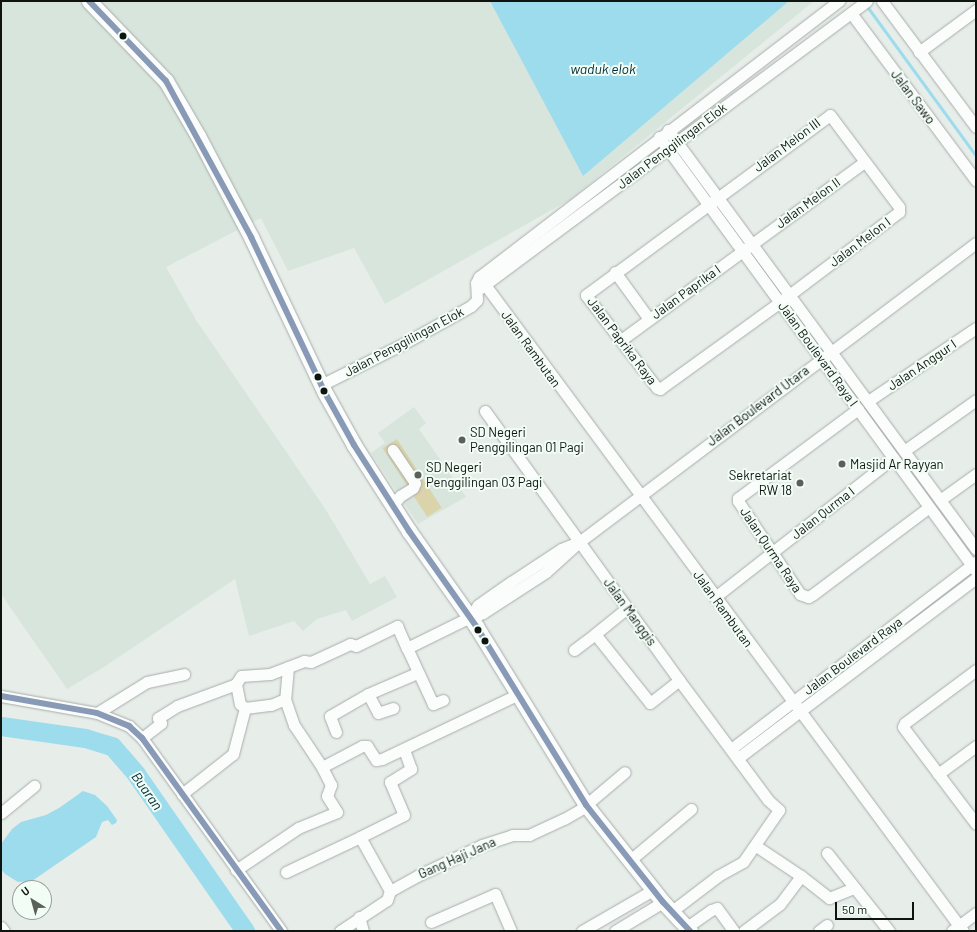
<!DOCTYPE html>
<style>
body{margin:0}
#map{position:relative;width:977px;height:932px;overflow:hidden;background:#e7ede9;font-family:Barlow,sans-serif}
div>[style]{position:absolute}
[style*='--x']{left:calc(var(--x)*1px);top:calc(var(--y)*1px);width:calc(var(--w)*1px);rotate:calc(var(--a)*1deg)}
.built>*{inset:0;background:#d8e5dc}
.green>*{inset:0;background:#dbd3aa;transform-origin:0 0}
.water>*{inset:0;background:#9ddced}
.stream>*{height:3px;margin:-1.5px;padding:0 1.5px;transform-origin:1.5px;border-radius:1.5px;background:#9ddced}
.river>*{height:19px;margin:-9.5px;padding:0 9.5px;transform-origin:9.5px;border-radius:9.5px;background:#9ddced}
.roads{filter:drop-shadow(0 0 1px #a8adaa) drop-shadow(0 0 1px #a8adaa)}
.street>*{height:11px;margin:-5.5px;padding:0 5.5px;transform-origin:5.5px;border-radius:5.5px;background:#fbfcfc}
.secondary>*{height:15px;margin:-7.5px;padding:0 7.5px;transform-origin:7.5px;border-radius:7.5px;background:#fbfcfc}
.bus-1>*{height:6px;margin:-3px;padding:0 3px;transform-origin:3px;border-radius:3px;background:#899ab7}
.dots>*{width:11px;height:11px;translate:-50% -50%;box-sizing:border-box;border:2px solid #f1fdf5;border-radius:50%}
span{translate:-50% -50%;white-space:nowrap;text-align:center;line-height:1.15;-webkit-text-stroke:4px #f1fdf5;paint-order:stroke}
.street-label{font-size:13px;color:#101411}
.poi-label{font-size:13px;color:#101411}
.left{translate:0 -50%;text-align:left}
.right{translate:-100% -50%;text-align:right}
.water-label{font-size:14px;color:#04303b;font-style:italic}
.frame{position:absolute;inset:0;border:2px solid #101411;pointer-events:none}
.north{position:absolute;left:12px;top:880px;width:40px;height:40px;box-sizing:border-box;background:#f1fdf5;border:1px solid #97a09a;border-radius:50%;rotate:323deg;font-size:11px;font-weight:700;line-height:16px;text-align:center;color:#101411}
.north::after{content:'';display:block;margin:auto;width:14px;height:18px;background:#5b605d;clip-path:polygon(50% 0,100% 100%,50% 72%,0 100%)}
.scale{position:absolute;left:835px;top:902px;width:79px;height:18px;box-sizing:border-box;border:2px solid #101411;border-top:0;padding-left:5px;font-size:12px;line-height:14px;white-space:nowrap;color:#101411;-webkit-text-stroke:3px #f1fdf5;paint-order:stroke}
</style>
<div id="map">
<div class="built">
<i style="clip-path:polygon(1px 1px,814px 1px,571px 199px,385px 304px,354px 248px,288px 271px,261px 218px,166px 267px,196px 320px,326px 510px,370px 584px,385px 576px,397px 597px,352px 621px,346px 610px,317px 619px,303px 631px,294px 621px,249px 636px,235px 579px,104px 667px,67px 689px,1px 594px)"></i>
<i style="clip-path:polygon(414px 407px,426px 423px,419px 429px,466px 497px,418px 524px,371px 453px,385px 443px,378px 433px)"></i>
</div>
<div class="green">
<i style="left:397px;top:439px;width:82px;height:17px;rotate:57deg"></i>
</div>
<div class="water">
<i style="clip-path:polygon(490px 1px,789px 1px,583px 176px)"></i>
<i style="clip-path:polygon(83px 791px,95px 795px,107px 806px,117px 820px,116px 823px,112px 825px,108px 820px,102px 822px,96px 837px,32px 881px,18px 882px,5px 874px,1px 869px,1px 844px,12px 829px,21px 822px,46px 815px,59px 808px)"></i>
</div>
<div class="stream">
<i style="--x:866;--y:5;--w:187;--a:53.9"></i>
</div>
<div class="river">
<i style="--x:1;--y:726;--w:85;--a:8.1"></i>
<i style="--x:85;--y:738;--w:28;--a:17"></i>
<i style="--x:112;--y:746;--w:37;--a:49"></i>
<i style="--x:136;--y:774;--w:191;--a:55.2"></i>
</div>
<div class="roads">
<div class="street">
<i style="--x:882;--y:1;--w:157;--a:53.3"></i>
<i style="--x:851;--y:13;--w:209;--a:53.3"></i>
<i style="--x:919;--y:52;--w:71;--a:-36.4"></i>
<i style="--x:830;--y:115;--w:115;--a:53.1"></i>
<i style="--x:899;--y:207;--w:5;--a:90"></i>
<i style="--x:899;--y:212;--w:149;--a:142.9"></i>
<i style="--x:780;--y:302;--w:148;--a:144.1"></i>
<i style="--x:660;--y:389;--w:3;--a:-162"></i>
<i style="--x:657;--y:388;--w:117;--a:-127.4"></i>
<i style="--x:586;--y:295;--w:303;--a:-36.4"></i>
<i style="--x:668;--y:130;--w:520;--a:53.68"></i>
<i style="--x:659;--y:137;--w:537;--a:53.86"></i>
<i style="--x:615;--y:272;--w:58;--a:54.1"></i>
<i style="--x:486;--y:286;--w:802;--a:53.52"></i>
<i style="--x:479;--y:289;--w:483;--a:-36.6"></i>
<i style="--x:621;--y:340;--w:300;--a:-36.2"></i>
<i style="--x:321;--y:385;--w:89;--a:-26.6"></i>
<i style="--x:401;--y:345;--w:80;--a:-29.1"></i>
<i style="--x:471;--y:306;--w:8;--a:-45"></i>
<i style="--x:477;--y:300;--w:17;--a:-93"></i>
<i style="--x:476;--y:283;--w:7;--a:-63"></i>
<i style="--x:479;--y:277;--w:454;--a:-37.5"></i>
<i style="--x:868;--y:401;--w:130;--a:-34.1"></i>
<i style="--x:858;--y:409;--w:149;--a:143.4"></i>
<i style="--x:738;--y:498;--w:3;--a:90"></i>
<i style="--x:738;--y:501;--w:112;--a:56.3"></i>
<i style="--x:800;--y:594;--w:9;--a:21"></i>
<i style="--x:808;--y:597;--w:4;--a:-27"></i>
<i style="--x:812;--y:595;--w:146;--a:-36.9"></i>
<i style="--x:485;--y:411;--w:332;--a:54.2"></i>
<i style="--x:679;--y:680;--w:149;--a:53.4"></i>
<i style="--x:768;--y:800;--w:15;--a:42"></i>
<i style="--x:779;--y:810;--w:63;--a:124.7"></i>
<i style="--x:743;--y:862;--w:29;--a:151"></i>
<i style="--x:718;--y:876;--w:58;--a:142.7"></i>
<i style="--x:904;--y:451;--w:88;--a:-35.3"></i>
<i style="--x:940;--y:500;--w:44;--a:-35.8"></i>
<i style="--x:392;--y:506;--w:13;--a:-51"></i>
<i style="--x:400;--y:496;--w:15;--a:-32"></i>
<i style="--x:413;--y:488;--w:5;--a:-68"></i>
<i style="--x:415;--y:483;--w:40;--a:-124"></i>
<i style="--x:715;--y:597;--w:226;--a:-38"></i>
<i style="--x:627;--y:608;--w:41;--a:140.9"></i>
<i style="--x:595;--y:634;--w:88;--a:51.4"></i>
<i style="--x:650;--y:703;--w:37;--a:-38"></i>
<i style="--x:470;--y:617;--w:14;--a:-56"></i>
<i style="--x:478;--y:605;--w:40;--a:-34.9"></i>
<i style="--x:511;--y:582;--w:60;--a:-33.4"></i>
<i style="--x:561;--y:549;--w:16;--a:-22"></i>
<i style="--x:574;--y:650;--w:26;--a:-37"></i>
<i style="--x:288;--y:667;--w:32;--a:95"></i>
<i style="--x:285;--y:699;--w:28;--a:71"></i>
<i style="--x:294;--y:725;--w:50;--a:56.3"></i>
<i style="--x:322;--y:767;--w:45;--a:-27.7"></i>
<i style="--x:362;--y:746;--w:5;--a:0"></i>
<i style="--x:367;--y:746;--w:17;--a:57"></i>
<i style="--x:376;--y:760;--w:6;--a:-9"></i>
<i style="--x:382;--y:759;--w:152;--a:-25.4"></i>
<i style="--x:976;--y:670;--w:89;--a:143.3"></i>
<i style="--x:905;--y:723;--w:4;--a:117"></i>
<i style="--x:903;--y:727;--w:121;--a:53"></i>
<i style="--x:236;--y:684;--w:20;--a:79"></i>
<i style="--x:240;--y:704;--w:6;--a:39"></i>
<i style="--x:368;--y:694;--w:21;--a:62"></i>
<i style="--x:378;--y:713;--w:16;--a:-18"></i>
<i style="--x:1;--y:696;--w:97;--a:10"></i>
<i style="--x:97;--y:713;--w:35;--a:22"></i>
<i style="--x:129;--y:726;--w:18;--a:43"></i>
<i style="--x:142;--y:738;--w:238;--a:54.2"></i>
<i style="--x:443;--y:700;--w:11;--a:158"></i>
<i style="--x:433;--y:704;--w:62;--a:-114.9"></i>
<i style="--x:407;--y:648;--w:64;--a:-26.2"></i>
<i style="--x:464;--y:620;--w:20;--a:-20"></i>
<i style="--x:483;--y:613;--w:75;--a:-33.1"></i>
<i style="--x:546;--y:572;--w:45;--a:-42.3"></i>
<i style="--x:579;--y:542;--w:497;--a:-37"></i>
<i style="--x:97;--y:713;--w:59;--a:-31.8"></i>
<i style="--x:147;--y:682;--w:38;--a:-12"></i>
<i style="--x:336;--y:732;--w:17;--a:-111"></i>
<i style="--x:330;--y:716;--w:44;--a:-30.1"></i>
<i style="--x:368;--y:694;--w:53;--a:-23.2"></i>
<i style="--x:142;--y:738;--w:24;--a:-38"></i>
<i style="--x:161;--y:723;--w:6;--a:-121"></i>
<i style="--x:158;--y:718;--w:22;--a:-32"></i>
<i style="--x:177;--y:706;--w:63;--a:-20.4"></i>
<i style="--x:236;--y:684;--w:9;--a:-58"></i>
<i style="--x:241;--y:676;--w:29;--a:-4"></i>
<i style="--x:270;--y:674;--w:36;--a:-21"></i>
<i style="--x:304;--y:661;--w:7;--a:8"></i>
<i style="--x:311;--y:662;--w:43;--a:-24.8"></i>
<i style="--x:350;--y:644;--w:6;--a:18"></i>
<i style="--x:356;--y:646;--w:46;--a:-26"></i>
<i style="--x:397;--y:626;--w:24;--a:66"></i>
<i style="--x:731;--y:749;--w:308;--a:-37.4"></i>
<i style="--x:738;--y:758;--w:298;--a:-37.1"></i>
<i style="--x:938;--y:774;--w:47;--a:-36.4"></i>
<i style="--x:182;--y:794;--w:65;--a:-38.1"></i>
<i style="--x:233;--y:754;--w:48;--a:-75.4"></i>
<i style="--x:245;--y:708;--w:26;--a:-7"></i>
<i style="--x:271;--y:705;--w:15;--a:-23"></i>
<i style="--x:1;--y:813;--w:43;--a:-39.3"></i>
<i style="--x:360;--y:837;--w:49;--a:-26.6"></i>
<i style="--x:404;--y:815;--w:36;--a:-113"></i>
<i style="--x:390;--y:782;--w:25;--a:-32"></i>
<i style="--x:411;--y:769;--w:20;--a:-110"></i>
<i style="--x:756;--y:846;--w:54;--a:33.7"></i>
<i style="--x:801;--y:876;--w:36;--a:38"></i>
<i style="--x:829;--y:898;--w:27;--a:-22"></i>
<i style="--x:827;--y:853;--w:100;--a:51.5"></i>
<i style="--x:629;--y:861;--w:81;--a:-40"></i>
<i style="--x:236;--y:870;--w:75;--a:-34.1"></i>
<i style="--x:298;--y:828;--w:42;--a:-22.3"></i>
<i style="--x:337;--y:812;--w:19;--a:-122"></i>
<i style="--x:327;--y:796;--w:12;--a:-70"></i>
<i style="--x:331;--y:785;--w:20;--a:-117"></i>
<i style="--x:286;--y:872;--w:82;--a:-25.3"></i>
<i style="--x:360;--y:837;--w:62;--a:60.9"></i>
<i style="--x:359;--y:917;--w:15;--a:74"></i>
<i style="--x:431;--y:922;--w:70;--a:-23.6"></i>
<i style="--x:495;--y:894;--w:40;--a:66.6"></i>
<i style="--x:1;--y:927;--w:5;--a:53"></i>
<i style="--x:687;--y:927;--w:29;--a:-35"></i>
<i style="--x:711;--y:910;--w:6;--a:-18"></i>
<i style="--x:717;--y:908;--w:29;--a:54"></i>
<i style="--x:340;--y:931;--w:56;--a:-33.4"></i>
<i style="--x:387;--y:900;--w:9;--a:-72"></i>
<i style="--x:390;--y:891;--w:31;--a:-29"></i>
<i style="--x:417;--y:876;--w:72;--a:-25.5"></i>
<i style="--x:482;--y:845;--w:32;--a:-18"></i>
<i style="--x:512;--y:835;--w:17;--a:0"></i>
<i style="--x:529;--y:835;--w:38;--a:-25"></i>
<i style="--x:564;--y:819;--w:20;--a:-30"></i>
<i style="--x:581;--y:809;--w:57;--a:-40.1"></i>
<i style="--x:582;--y:931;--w:82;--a:-30"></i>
<i style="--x:615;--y:931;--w:56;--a:-31.1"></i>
<i style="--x:744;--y:931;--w:45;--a:-36.9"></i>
<i style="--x:780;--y:904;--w:35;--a:-53"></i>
<i style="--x:819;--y:931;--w:10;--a:-37"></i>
<i style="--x:952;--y:931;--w:30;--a:-37"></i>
</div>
<div class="secondary">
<i style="--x:89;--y:1;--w:111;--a:46.1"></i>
<i style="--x:166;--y:81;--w:64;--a:59.8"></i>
<i style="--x:198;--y:136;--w:114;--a:62.3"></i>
<i style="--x:251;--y:237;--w:170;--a:64.6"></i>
<i style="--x:324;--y:391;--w:62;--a:60.9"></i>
<i style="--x:354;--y:445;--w:102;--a:57.4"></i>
<i style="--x:409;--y:531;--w:116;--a:54.8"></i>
<i style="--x:476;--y:626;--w:210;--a:58.4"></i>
<i style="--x:586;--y:805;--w:124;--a:51.6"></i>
<i style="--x:663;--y:902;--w:40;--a:47"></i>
</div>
</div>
<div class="bus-1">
<i style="--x:89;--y:1;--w:111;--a:46.1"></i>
<i style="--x:166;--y:81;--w:178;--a:61.4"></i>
<i style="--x:251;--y:237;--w:170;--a:64.6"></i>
<i style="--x:324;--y:391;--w:62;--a:60.9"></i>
<i style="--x:354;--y:445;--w:102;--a:57.4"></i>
<i style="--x:409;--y:531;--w:116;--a:54.8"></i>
<i style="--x:476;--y:626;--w:210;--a:58.4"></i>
<i style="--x:586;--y:805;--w:124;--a:51.6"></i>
<i style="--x:663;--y:902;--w:40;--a:47"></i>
<i style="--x:1;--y:696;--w:97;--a:10"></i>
<i style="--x:97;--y:713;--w:35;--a:22"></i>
<i style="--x:129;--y:726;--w:18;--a:43"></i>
<i style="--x:142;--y:738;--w:238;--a:54.2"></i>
</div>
<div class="dots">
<i style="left:123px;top:36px;background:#101411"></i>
<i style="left:318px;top:377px;background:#101411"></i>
<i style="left:324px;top:391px;background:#101411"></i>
<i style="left:462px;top:440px;background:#5b605d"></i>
<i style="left:842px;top:464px;background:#5b605d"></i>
<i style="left:418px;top:475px;background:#5b605d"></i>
<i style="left:800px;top:483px;background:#5b605d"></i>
<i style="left:478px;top:630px;background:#101411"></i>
<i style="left:485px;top:641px;background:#101411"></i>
</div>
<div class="street-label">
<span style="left:913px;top:97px;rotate:53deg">Jalan Sawo</span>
<span style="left:787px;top:145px;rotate:-37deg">Jalan Melon III</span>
<span style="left:672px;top:146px;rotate:-37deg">Jalan Penggilingan Elok</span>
<span style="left:808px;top:203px;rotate:-36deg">Jalan Melon II</span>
<span style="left:860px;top:242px;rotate:-37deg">Jalan Melon I</span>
<span style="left:686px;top:292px;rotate:-36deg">Jalan Paprika I</span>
<span style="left:622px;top:341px;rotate:53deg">Jalan Paprika Raya</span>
<span style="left:404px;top:342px;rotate:-28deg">Jalan Penggilingan Elok</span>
<span style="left:531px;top:349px;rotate:54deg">Jalan Rambutan</span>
<span style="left:818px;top:354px;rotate:54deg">Jalan Boulevard Raya I</span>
<span style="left:922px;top:365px;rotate:-34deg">Jalan Anggur I</span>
<span style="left:758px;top:406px;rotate:-37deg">Jalan Boulevard Utara</span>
<span style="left:823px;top:513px;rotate:-38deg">Jalan Qurma I</span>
<span style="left:771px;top:550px;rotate:56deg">Jalan Qurma Raya</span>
<span style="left:723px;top:609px;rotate:54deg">Jalan Rambutan</span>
<span style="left:630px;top:612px;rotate:54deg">Jalan Manggis</span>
<span style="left:853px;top:656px;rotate:-37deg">Jalan Boulevard Raya</span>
<span style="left:457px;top:858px;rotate:-24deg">Gang Haji Jana</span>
</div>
<div class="poi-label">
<span class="left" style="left:470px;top:440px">SD Negeri<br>Penggilingan 01 Pagi</span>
<span class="left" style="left:850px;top:464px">Masjid Ar Rayyan</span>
<span class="left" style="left:426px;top:475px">SD Negeri<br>Penggilingan 03 Pagi</span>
<span class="right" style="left:792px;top:483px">Sekretariat<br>RW 18</span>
</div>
<div class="water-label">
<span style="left:603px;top:69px">waduk elok</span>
<span style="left:147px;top:791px;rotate:55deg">Buaran</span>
</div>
<div class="frame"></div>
<div class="north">U</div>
<div class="scale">50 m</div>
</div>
